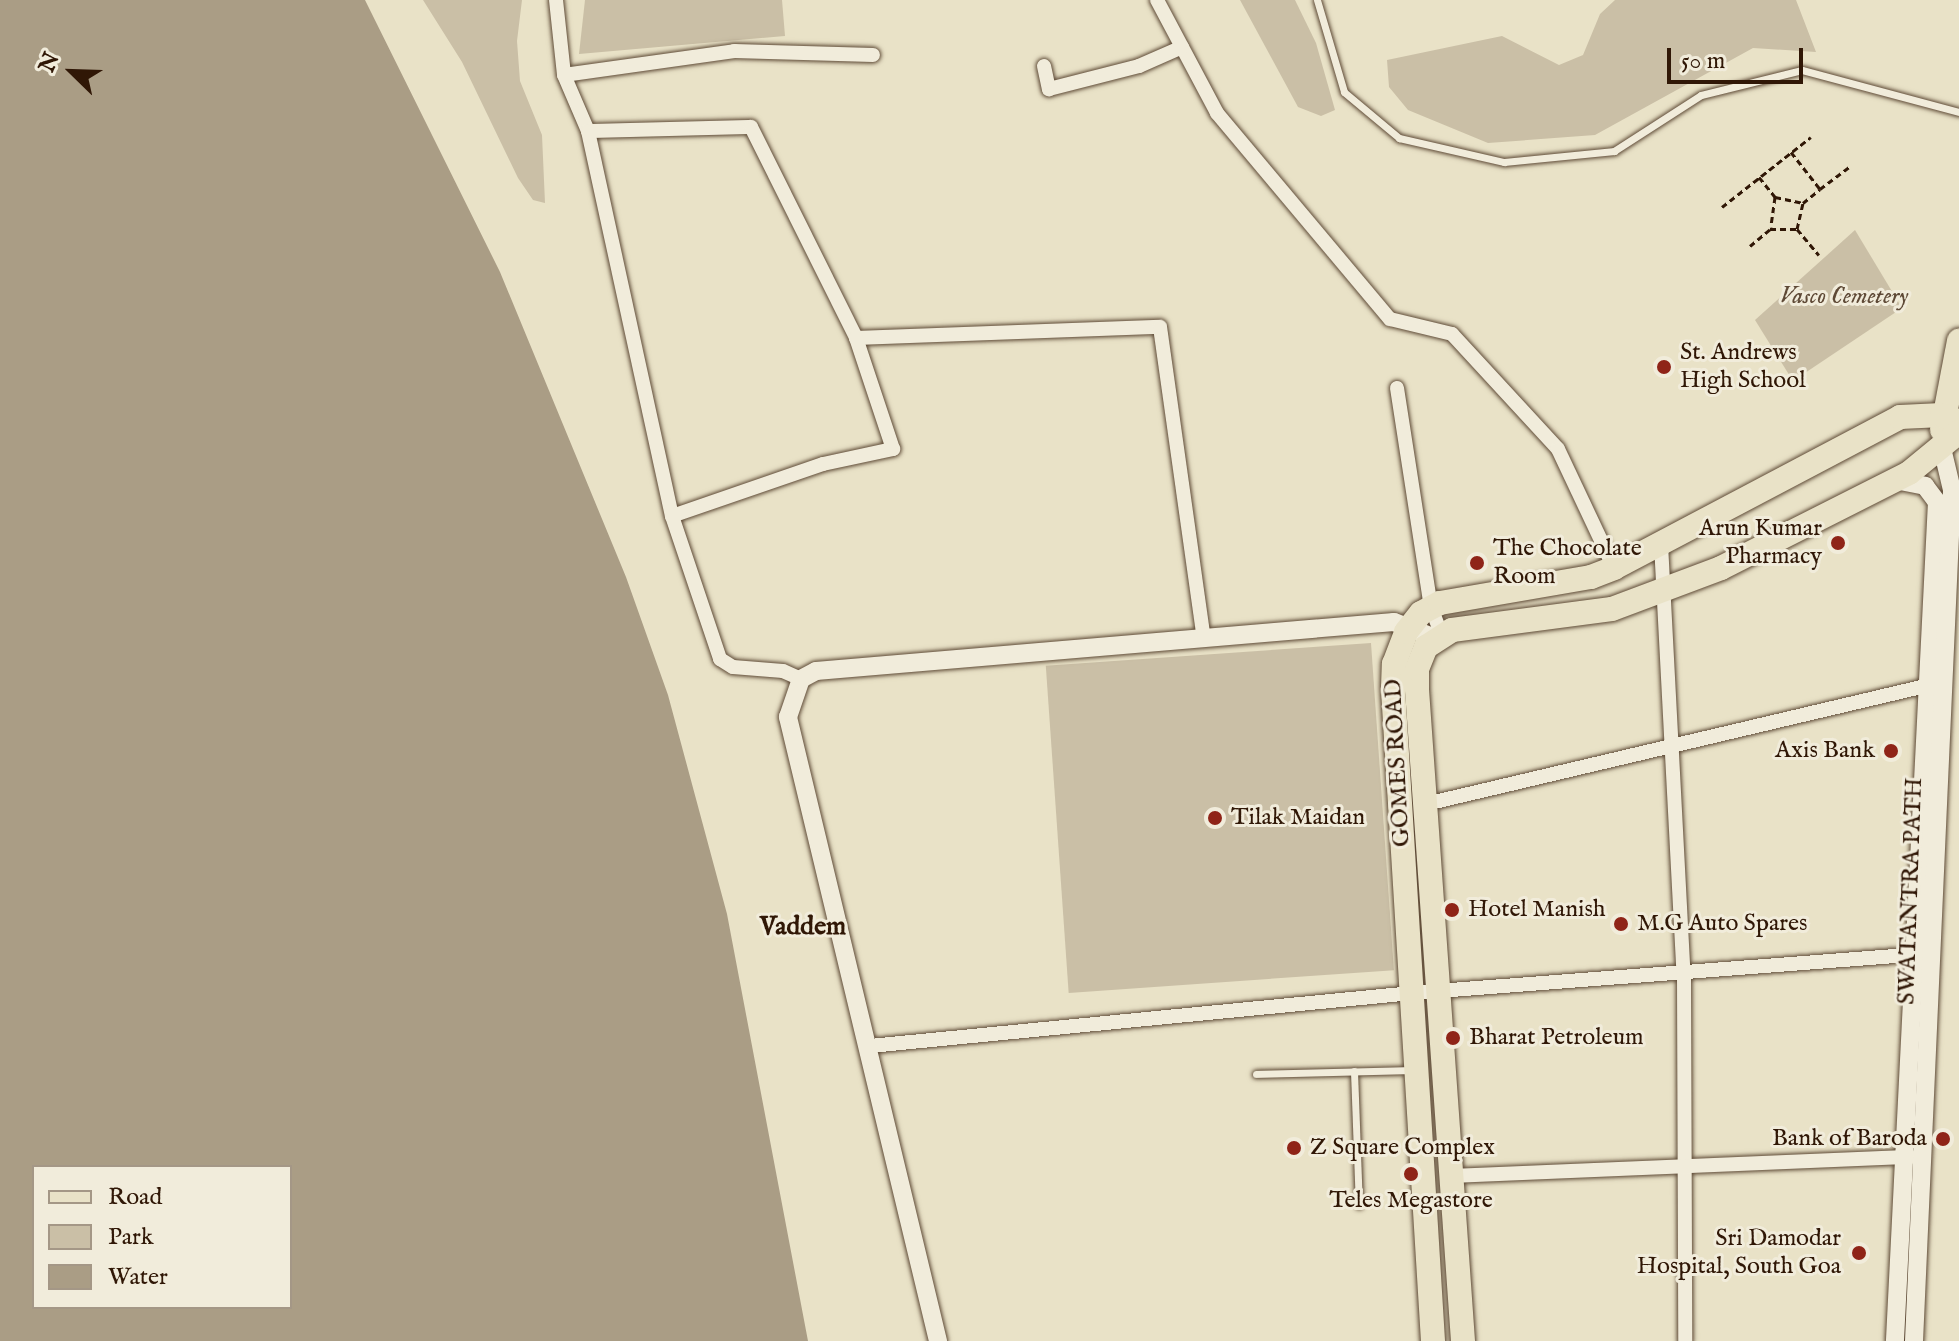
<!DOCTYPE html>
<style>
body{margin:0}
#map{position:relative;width:1959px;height:1341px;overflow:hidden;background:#e9e2c7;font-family:"IM FELL English",serif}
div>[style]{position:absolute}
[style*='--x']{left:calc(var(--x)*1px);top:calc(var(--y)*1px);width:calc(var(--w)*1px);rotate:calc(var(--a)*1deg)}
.green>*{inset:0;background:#cabfa6;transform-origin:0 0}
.water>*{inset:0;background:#aa9d85}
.path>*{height:3px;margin-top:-1.5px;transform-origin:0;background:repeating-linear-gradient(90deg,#301706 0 6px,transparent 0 10px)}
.roads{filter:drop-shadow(0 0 2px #5e4a36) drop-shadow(0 0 2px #5e4a36)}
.service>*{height:7px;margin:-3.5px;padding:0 3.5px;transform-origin:3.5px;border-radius:3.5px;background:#f1ecdb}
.minor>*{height:14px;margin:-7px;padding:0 7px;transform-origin:7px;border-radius:7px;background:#f1ecdb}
.tertiary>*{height:18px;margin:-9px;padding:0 9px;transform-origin:9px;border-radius:9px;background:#f1ecdb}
.primary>*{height:24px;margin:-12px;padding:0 12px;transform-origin:12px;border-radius:12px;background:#e9e2c7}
.dots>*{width:22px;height:22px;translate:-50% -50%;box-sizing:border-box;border:4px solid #f1ecdb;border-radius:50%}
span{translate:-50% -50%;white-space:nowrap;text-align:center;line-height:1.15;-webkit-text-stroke:6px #f1ecdb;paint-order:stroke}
.park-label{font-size:24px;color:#5e4936;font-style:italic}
.poi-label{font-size:24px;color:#301706}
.left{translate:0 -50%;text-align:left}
.right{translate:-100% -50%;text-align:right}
.street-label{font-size:24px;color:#301706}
.neighbourhood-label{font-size:26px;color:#301706;font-weight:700}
.legend{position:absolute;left:32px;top:1165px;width:260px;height:144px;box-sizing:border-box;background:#f1ecdb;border:2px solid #a49786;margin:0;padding:10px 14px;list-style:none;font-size:24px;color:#301706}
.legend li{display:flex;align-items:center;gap:16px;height:40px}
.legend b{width:40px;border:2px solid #a49786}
.north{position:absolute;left:32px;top:32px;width:80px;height:80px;-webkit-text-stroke:6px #f1ecdb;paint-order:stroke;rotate:293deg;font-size:22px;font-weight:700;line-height:32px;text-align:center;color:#301706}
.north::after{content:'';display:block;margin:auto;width:28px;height:36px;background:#301706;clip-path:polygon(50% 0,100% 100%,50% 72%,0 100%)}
.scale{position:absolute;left:1667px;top:48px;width:136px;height:36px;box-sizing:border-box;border:4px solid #301706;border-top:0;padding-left:10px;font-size:24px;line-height:28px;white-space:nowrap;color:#301706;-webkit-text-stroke:6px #f1ecdb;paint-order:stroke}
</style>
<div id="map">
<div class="green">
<i style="clip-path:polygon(423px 0,522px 0,517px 41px,520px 81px,542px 135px,545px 203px,533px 200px,518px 178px,462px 62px)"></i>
<i style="clip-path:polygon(585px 0,782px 0,785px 36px,579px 54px)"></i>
<i style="clip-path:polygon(1240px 0,1295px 0,1316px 43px,1335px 110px,1321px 116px,1298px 107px)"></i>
<i style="clip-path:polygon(1615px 0,1796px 0,1816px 52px,1753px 48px,1595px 135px,1488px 143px,1408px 110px,1389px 87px,1387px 60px,1502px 36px,1559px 65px,1583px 55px,1600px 14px)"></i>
<i style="clip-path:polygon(1855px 230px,1902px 308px,1793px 381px,1755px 320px)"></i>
<i style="left:1371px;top:643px;width:328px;height:326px;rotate:86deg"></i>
</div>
<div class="water">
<i style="clip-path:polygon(evenodd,0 0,365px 0,500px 272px,626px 577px,668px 695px,727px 914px,808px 1341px,0 1341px,0 0,34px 1167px,290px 1167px,290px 1307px,34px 1307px,34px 1167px)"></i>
</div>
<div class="path">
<i style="--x:1791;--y:152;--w:47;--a:51.9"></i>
<i style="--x:1820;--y:189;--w:39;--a:-37"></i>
<i style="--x:1759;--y:177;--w:26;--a:51"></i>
<i style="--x:1775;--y:197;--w:30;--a:98"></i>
<i style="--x:1775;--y:197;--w:29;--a:12"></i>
<i style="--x:1722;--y:207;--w:113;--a:-38.2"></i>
<i style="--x:1797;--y:229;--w:34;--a:50"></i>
<i style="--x:1750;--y:246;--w:26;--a:-40"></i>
<i style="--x:1770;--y:229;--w:27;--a:0"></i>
<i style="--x:1797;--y:229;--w:27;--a:-77"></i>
<i style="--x:1803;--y:203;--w:22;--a:-39"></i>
</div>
<div class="roads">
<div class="service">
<i style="--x:1317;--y:0;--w:96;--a:73.6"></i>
<i style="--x:1344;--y:92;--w:72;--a:39.9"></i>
<i style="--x:1399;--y:138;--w:108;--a:12.9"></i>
<i style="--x:1504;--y:162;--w:111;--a:-5.7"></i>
<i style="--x:1614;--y:151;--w:103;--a:-32.8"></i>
<i style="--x:1701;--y:95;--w:104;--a:-13.9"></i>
<i style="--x:1802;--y:70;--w:163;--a:15"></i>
<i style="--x:1354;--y:1071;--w:134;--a:87.9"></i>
<i style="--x:1256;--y:1074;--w:154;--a:-1.5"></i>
</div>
<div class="minor">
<i style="--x:556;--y:0;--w:75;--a:83.9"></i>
<i style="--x:564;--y:75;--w:61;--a:66.8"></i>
<i style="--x:588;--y:131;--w:394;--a:77.7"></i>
<i style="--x:672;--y:516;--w:151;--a:71.4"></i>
<i style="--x:720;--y:659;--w:15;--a:32"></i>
<i style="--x:733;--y:667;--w:50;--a:4.6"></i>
<i style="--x:783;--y:671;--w:20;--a:24"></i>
<i style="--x:1157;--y:0;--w:128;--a:62"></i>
<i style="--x:1217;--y:113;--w:269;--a:50"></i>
<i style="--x:1390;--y:319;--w:64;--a:13.6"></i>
<i style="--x:1452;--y:334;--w:156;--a:47.3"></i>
<i style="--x:1558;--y:449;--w:132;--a:64.8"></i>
<i style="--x:1044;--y:66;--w:24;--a:78"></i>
<i style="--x:1049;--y:89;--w:93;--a:-14.3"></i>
<i style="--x:1139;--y:66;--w:47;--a:-23.8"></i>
<i style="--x:564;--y:75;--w:172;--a:-8"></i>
<i style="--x:734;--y:51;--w:139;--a:1.6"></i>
<i style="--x:588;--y:131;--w:163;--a:-1.4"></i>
<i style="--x:751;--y:127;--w:236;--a:63.5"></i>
<i style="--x:856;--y:338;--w:304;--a:-2.1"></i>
<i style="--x:1160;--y:327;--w:315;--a:82"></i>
<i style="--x:1397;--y:388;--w:223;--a:81.2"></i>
<i style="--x:1431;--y:608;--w:29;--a:68"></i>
<i style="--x:672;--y:516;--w:160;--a:-19"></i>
<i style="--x:823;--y:464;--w:72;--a:-12.1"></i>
<i style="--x:893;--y:449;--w:117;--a:-108.4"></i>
<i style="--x:1661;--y:544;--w:434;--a:87"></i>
<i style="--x:1684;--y:977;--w:364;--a:89.8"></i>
<i style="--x:1426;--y:804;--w:522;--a:-13.29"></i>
<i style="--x:870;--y:1046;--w:545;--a:-5.58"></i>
<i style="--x:1412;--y:993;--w:510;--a:-4.38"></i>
<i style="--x:1452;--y:1176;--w:459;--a:-2.4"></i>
</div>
<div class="tertiary">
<i style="--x:1895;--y:480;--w:31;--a:11"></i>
<i style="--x:1925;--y:486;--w:20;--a:53"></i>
<i style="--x:1937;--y:502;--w:840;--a:92.87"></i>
<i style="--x:938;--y:1341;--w:642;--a:-103.52"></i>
<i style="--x:788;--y:717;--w:40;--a:-71.1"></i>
<i style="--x:801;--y:679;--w:17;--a:-28"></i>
<i style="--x:816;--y:671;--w:580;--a:-4.85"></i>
<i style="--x:1394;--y:622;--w:44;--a:21.3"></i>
<i style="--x:1914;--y:1341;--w:852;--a:-87.44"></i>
<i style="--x:1952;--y:490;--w:47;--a:-103.4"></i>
</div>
<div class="primary">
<i style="--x:1942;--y:430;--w:91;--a:-79.2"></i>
<i style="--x:1433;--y:1341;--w:654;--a:-93.51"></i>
<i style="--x:1393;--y:688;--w:24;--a:-88"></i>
<i style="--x:1394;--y:664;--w:34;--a:-69"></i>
<i style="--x:1406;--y:632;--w:24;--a:-52"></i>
<i style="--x:1421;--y:613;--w:21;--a:-28"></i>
<i style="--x:1440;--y:603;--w:153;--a:-9.8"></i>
<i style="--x:1591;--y:577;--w:25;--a:-21"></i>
<i style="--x:1614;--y:568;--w:323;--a:-27.8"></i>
<i style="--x:1900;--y:417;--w:42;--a:-2.7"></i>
<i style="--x:1942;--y:415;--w:18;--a:22"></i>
<i style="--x:1463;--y:1341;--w:654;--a:-94.04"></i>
<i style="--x:1417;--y:689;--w:20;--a:-90"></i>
<i style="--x:1417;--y:669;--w:24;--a:-68"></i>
<i style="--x:1426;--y:647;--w:31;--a:-33"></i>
<i style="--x:1452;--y:630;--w:161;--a:-7.5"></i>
<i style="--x:1612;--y:609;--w:116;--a:-20.6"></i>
<i style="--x:1721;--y:568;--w:211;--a:-26.8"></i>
<i style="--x:1909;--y:473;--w:65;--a:-39.4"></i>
</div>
</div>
<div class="dots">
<i style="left:1664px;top:367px;background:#8f2418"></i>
<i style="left:1838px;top:543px;background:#8f2418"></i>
<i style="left:1477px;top:563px;background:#8f2418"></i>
<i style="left:1891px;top:751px;background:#8f2418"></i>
<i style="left:1215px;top:818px;background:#8f2418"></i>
<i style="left:1452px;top:910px;background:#8f2418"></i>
<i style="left:1621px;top:924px;background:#8f2418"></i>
<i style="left:1453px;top:1038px;background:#8f2418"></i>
<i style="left:1943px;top:1139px;background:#8f2418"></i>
<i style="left:1294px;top:1148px;background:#8f2418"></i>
<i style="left:1411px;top:1174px;background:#8f2418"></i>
<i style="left:1859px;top:1253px;background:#8f2418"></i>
</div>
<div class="park-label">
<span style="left:1844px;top:297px">Vasco Cemetery</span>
</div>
<div class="poi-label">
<span class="left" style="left:1680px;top:367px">St. Andrews<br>High School</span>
<span class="right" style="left:1822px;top:543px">Arun Kumar<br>Pharmacy</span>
<span class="left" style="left:1493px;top:563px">The Chocolate<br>Room</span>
<span class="right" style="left:1875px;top:751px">Axis Bank</span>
<span class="left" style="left:1231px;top:818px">Tilak Maidan</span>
<span class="left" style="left:1468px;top:910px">Hotel Manish</span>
<span class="left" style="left:1637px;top:924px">M.G Auto Spares</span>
<span class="left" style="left:1469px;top:1038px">Bharat Petroleum</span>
<span class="right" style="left:1927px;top:1139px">Bank of Baroda</span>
<span class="left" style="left:1310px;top:1148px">Z Square Complex</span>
<span style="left:1411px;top:1201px">Teles Megastore</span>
<span class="right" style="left:1841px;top:1253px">Sri Damodar<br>Hospital, South Goa</span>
</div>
<div class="street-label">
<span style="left:1398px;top:763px;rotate:-93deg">GOMES ROAD</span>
<span style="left:1911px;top:891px;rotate:-88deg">SWATANTRA PATH</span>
</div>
<div class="neighbourhood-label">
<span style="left:803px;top:927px">Vaddem</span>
</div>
<ul class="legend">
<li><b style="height:10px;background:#e9e2c7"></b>Road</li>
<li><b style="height:22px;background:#cabfa6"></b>Park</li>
<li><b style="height:22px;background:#aa9d85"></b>Water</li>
</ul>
<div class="north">N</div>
<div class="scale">50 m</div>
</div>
